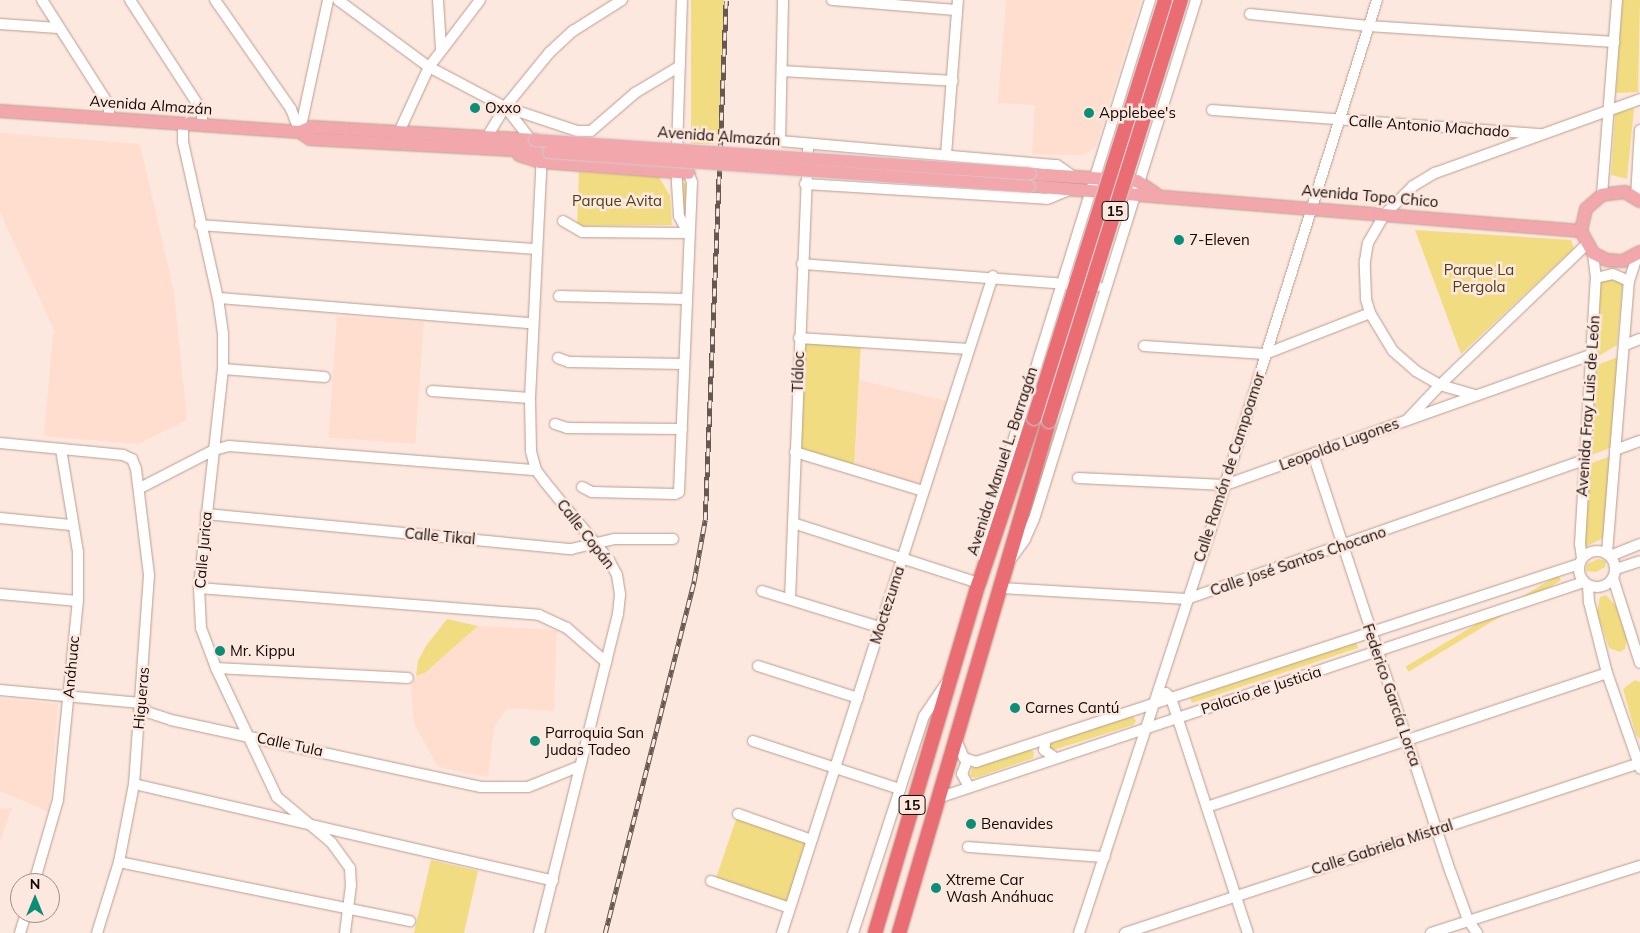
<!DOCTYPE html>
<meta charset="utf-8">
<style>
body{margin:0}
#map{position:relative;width:1640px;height:933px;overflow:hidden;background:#fde8df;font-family:Mulish,sans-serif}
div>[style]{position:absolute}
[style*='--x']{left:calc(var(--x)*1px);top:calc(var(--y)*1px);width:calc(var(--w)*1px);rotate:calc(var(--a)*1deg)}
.built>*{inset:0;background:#ffddcf;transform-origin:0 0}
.green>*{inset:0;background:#f2dc81;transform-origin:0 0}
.roads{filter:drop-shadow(0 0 1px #bc9c8e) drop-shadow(0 0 1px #bc9c8e)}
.minor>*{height:10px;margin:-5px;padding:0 5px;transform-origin:5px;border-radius:5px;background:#fff}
.minor>.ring{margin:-5px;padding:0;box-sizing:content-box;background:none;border:10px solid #fff;border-radius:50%}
.major>*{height:12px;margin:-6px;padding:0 6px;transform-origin:6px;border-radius:6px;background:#f2a7ac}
.highway>*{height:14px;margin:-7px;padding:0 7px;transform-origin:7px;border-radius:7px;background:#ea6d74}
.rail>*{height:4.5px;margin-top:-2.25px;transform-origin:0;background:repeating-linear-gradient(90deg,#fde8df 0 8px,#655752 0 16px);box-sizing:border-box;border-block:1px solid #655752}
.bridges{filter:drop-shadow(0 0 1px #d0cecd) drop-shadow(0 0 1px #d0cecd)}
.major-bridge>*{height:12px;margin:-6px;padding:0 6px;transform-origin:6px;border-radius:6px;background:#f2a7ac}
.highway-bridge>*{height:14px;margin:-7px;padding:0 7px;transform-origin:7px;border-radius:7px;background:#ea6d74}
.dots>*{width:14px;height:14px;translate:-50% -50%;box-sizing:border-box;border:2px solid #fde8df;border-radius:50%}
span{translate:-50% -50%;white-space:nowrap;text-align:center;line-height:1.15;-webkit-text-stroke:5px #fde8df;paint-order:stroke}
.shield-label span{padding:1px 4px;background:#fde8df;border:1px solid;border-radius:4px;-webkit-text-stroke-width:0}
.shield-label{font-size:14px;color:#130805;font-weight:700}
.street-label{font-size:15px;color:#130805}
.poi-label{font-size:15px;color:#130805}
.left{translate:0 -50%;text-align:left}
.park-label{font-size:15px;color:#4c4216}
.north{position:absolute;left:10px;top:873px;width:50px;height:50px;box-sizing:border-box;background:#fde8df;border:1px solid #9f8e88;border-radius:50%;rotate:0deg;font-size:14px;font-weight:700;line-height:20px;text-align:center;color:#130805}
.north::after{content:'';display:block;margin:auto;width:18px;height:22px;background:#0b8e75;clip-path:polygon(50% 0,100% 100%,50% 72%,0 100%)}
</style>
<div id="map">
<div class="built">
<i style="clip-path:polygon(1006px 0,1141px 0,1096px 146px,1089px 152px,1081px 155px,1032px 154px,1035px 105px,998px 103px)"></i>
<i style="clip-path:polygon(0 133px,140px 144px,174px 292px,187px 420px,138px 444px,44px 436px,53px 334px,56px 334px,0 212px)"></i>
<i style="left:337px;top:316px;width:87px;height:122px;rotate:4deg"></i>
<i style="clip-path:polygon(859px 380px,950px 402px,921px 488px,855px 469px)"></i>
<i style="clip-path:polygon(478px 626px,557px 630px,554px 711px,507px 708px,494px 728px,488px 777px,438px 767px,414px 724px,411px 688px,416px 676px,426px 673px)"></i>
<i style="clip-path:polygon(0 698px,58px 704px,49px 812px,0 791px)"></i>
<i style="clip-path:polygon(12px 808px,0 841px,0 809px)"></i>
</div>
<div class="green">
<i style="left:691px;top:0;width:33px;height:144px"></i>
<i style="clip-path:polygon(1622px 0,1640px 0,1638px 92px,1616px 93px)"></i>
<i style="clip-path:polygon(1634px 108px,1627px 179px,1611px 175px,1615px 114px)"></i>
<i style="clip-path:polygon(579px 172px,659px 177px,670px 196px,672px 225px,577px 226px)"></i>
<i style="clip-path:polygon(683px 182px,687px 185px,684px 211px,681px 183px)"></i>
<i style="clip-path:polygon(1415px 230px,1571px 240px,1574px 248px,1461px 354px)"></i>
<i style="clip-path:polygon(1601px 279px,1623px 281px,1617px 345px,1597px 357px)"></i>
<i style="clip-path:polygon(799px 338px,861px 342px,854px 470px,796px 452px)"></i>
<i style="clip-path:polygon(1618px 357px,1610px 448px,1589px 456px,1597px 365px)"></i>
<i style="clip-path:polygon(1611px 456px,1603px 538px,1583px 548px,1589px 464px)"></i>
<i style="clip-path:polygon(1598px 559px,1606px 561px,1605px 567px,1596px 572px,1586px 571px,1587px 564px)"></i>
<i style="left:1558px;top:575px;width:6px;height:178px;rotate:59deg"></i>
<i style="clip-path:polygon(1606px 595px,1616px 606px,1627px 639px,1625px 649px,1620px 652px,1609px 648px,1597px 612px,1600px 597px)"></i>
<i style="clip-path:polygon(447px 619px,478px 626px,425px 673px,416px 676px,418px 661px,426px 646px)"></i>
<i style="clip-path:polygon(1356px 642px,1358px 648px,1192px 703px,1190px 698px)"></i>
<i style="clip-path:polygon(1635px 680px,1640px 682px,1640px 739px,1636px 735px,1623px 689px)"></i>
<i style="clip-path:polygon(1132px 715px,1136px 721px,1133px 725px,1050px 751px,1048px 744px)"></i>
<i style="clip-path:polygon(1029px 749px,1034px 752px,1033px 758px,975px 778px,970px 776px,972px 768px)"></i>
<i style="left:738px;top:814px;width:75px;height:72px;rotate:19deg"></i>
<i style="clip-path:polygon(431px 860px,478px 871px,464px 933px,414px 933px)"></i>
</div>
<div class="roads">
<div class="minor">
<i style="--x:42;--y:0;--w:125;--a:57.5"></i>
<i style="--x:109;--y:105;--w:13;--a:90"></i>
<i style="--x:130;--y:0;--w:132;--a:57"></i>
<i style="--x:202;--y:111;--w:14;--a:90"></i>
<i style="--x:215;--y:0;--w:133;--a:55.1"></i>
<i style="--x:291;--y:109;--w:25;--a:69"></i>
<i style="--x:338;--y:0;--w:113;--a:36.4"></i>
<i style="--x:429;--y:67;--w:86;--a:27.8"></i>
<i style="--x:505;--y:107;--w:76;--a:18.4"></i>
<i style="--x:577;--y:131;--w:14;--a:0"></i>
<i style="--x:591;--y:131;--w:58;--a:-40.8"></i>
<i style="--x:635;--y:93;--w:52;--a:-31"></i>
<i style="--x:438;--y:0;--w:49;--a:86.5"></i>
<i style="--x:783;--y:0;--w:141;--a:91.2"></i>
<i style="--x:780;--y:141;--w:278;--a:5"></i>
<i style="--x:1057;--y:165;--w:21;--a:35"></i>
<i style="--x:832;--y:0;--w:125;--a:4.6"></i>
<i style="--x:1250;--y:14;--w:119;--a:5.8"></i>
<i style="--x:1368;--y:26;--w:247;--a:3.7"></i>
<i style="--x:0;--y:24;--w:58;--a:3.9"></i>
<i style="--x:782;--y:71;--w:171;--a:3.3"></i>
<i style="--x:506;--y:108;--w:39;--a:52"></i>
<i style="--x:1212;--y:110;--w:329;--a:4.2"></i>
<i style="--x:183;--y:123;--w:19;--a:90"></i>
<i style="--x:183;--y:142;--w:160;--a:77.4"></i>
<i style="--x:218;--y:298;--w:36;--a:82"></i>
<i style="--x:223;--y:334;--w:35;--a:90"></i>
<i style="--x:223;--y:369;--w:220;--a:96.3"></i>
<i style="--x:199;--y:588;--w:40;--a:87.1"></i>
<i style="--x:201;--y:628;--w:43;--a:69.4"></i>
<i style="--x:216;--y:668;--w:143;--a:64.7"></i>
<i style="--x:277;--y:797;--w:70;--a:39.8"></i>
<i style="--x:331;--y:842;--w:32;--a:54"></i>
<i style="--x:350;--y:868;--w:17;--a:87"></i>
<i style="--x:351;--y:885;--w:48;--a:97.1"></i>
<i style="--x:300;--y:131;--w:134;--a:-77.9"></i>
<i style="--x:399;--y:132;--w:72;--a:-65.2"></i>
<i style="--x:429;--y:67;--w:84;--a:-52.7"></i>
<i style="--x:487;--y:137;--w:35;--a:-59"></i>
<i style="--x:505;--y:107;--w:70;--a:-50.8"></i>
<i style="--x:549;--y:53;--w:33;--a:-43"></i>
<i style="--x:573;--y:31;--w:58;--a:-32.3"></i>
<i style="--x:677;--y:149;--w:149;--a:-88.1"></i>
<i style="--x:946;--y:155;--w:155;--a:-85.6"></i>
<i style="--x:676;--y:166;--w:50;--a:86.6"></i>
<i style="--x:679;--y:216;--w:19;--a:62"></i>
<i style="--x:805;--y:184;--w:242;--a:3.5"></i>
<i style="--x:1047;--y:199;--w:27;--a:-22"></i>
<i style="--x:1602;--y:195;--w:196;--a:-85.6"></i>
<i style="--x:1636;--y:197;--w:67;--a:-86.6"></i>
<i style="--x:563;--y:221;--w:22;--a:30"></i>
<i style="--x:582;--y:232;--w:106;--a:0.5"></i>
<i style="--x:200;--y:225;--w:336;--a:4.1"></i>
<i style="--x:802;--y:264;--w:297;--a:4.3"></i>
<i style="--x:1596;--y:278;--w:17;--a:-13"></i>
<i style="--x:1613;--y:274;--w:17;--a:24"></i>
<i style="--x:559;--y:296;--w:127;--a:1.4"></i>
<i style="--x:218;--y:298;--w:315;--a:4.6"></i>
<i style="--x:799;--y:338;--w:170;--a:3.7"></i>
<i style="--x:1625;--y:345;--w:16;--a:-22"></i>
<i style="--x:1144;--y:346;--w:121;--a:3.8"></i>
<i style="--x:1265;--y:354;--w:113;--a:-21.3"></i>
<i style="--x:558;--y:358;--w:12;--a:20"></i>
<i style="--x:569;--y:362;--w:115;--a:1"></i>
<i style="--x:223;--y:369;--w:102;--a:4.5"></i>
<i style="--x:432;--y:391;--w:98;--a:4.1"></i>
<i style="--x:1475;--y:395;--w:36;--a:-164"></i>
<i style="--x:1440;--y:385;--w:202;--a:-43.8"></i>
<i style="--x:1408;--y:419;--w:47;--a:-46.7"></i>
<i style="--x:1440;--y:385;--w:28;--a:-150"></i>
<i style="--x:1416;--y:371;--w:30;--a:-139"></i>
<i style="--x:1393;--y:351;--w:44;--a:-121.2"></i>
<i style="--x:1370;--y:313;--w:15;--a:-106"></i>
<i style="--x:1366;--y:299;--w:38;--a:-92"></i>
<i style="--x:1365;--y:261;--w:18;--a:-81"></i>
<i style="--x:1368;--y:243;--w:34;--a:-60"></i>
<i style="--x:1385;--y:214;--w:40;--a:-45"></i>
<i style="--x:1413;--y:186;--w:26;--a:-31"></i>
<i style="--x:1435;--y:173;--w:218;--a:-19.8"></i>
<i style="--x:555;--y:424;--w:13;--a:18"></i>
<i style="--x:567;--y:428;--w:115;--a:0.5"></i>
<i style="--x:0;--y:443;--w:124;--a:5.6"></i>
<i style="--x:123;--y:455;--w:10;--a:24"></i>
<i style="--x:132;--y:459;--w:11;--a:68"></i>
<i style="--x:136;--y:469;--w:107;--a:83"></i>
<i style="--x:149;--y:575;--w:210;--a:94.1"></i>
<i style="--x:134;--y:784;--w:79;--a:100.9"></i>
<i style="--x:119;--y:862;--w:74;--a:107.2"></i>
<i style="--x:1615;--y:450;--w:27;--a:-20"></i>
<i style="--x:795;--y:452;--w:134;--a:16.9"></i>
<i style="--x:1313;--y:454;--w:441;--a:71.8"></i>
<i style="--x:1451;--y:873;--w:50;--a:70.1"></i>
<i style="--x:1468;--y:920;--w:16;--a:55"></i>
<i style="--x:1078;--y:478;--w:147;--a:2.7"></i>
<i style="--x:1225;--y:485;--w:388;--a:-19.6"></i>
<i style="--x:582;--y:487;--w:11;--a:27"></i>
<i style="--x:592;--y:492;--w:83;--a:1.4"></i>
<i style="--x:675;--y:494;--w:4;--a:-27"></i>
<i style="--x:679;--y:492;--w:310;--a:-87.6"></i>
<i style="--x:692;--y:182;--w:42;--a:-111"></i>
<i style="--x:140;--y:488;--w:83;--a:-27.2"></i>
<i style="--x:214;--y:450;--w:16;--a:-15"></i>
<i style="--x:229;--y:446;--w:308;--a:4.5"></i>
<i style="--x:206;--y:514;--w:367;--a:5.5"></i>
<i style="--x:571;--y:549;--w:44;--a:-13.1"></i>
<i style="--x:614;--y:539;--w:59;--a:0"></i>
<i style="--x:0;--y:518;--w:71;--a:5.6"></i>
<i style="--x:793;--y:523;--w:195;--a:17.9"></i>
<i class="ring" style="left:1579px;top:551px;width:26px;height:26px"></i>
<i style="--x:1607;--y:553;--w:273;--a:-85.4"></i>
<i style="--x:1629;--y:281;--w:28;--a:-72"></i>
<i style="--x:1610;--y:556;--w:32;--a:-22"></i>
<i style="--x:1582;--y:558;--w:14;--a:-98"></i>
<i style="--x:1580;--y:544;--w:266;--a:-86.6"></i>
<i style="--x:1596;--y:278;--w:25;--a:-97"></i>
<i style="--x:984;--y:559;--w:21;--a:-90"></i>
<i style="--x:984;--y:538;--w:33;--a:-74"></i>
<i style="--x:993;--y:506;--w:530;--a:-72.76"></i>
<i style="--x:1010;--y:560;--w:26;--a:-54"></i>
<i style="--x:1025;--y:539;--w:22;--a:-66"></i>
<i style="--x:1034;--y:519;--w:544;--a:-72.66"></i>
<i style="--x:1616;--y:569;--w:25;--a:-18"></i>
<i style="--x:1613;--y:578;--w:89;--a:72.4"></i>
<i style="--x:1588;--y:585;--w:17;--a:87"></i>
<i style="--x:1589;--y:602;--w:73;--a:75.8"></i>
<i style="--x:1607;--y:673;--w:101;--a:70.8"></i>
<i style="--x:199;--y:588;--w:341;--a:4.5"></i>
<i style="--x:539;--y:615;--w:31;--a:25"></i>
<i style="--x:567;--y:628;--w:52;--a:41.1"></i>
<i style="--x:1001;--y:588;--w:186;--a:3.4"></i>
<i style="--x:1187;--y:599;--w:421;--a:-19.3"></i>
<i style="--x:762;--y:591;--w:122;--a:17.1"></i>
<i style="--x:0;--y:594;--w:78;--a:5.1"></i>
<i style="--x:790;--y:599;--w:454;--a:-87.7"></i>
<i style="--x:758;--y:666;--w:105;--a:17.7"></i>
<i style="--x:216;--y:668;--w:192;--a:3"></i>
<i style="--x:0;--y:690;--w:141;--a:5.3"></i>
<i style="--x:140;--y:703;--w:11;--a:52"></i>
<i style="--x:147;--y:712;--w:25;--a:18"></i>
<i style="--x:171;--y:720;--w:317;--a:12.2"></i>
<i style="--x:481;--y:787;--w:47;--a:0"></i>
<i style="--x:528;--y:787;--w:56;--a:-22"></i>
<i style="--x:1166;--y:693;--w:7;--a:45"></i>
<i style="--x:1171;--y:698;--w:247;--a:71.9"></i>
<i style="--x:1046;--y:739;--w:11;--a:100"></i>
<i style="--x:1044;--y:750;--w:12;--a:35"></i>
<i style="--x:956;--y:740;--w:20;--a:66"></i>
<i style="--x:964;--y:758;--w:13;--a:18"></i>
<i style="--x:976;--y:762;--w:635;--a:-18.18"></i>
<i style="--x:753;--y:741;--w:155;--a:18.1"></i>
<i style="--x:967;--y:761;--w:14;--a:111"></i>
<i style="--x:962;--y:774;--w:15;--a:62"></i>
<i style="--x:134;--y:784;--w:430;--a:13"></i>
<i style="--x:938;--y:798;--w:681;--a:-18.49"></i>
<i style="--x:1207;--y:807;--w:422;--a:-18.5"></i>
<i style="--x:738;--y:814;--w:78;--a:19.4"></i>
<i style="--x:968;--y:847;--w:137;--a:4.2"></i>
<i style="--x:119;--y:862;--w:297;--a:11.5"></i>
<i style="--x:711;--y:881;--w:83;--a:18.9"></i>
<i style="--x:34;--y:883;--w:86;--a:-73.9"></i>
<i style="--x:58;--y:800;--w:200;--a:-84.3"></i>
<i style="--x:78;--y:601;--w:49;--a:-90"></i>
<i style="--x:78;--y:552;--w:104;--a:-99.4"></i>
<i style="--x:20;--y:933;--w:21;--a:-73"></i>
<i style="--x:539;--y:933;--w:329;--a:-76.1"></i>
<i style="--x:618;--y:614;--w:20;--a:-84"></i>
<i style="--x:620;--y:594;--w:19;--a:-99"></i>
<i style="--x:617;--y:575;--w:17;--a:-118"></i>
<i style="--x:609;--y:560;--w:101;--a:-129.4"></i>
<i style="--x:545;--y:482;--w:15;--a:-127"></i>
<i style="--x:536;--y:470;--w:20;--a:-105"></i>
<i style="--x:531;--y:451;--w:53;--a:-91.1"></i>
<i style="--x:530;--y:398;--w:242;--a:-87.2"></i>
<i style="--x:782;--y:933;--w:690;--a:-72.2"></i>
<i style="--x:853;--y:933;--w:228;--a:-71.9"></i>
<i style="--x:924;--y:716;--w:41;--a:-55.9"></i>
<i style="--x:1079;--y:933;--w:471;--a:-71.9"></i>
<i style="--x:1225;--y:485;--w:508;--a:-72.6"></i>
<i style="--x:1125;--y:933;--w:542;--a:-18.27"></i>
<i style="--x:1431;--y:933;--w:219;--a:-17.8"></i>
</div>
<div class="major">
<i style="--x:0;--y:111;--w:301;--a:4"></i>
<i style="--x:300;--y:132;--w:12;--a:-24"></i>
<i style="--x:311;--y:127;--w:224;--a:3.3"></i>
<i style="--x:300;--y:132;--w:12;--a:35"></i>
<i style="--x:310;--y:139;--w:239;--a:3.1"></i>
<i style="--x:519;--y:155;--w:22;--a:18"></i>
<i style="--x:540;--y:162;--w:149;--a:4.2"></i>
<i style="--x:1030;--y:174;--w:107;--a:3.7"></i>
<i style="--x:1137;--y:181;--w:23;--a:34"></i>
<i style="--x:1029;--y:186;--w:554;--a:4.66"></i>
<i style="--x:1640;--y:201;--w:17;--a:-149"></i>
<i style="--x:1625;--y:192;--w:23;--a:173"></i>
<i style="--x:1602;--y:195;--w:21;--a:139"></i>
<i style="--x:1586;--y:209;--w:23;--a:103"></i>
<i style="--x:1581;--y:231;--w:25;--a:61"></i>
<i style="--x:1593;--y:253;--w:16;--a:27"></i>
<i style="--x:1607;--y:260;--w:16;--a:4"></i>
<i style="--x:1623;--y:261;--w:19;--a:-28"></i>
</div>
<div class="highway">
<i style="--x:875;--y:933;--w:365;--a:-73.5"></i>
<i style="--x:979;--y:583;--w:174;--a:-71.6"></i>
<i style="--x:899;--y:933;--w:534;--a:-73.67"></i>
</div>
</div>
<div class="rail">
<i style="--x:605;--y:933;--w:363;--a:-75.8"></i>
<i style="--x:694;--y:581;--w:62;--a:-79.8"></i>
<i style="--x:705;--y:520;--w:520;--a:-87.69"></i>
</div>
<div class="bridges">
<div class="major-bridge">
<i style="--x:535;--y:140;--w:496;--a:3.9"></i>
<i style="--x:549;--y:152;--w:481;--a:4.1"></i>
</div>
<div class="highway-bridge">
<i style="--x:1034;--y:418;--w:438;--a:-72.6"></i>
<i style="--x:1049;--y:421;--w:441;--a:-72.6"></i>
</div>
</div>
<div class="dots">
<i style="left:475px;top:108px;background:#0b8e75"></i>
<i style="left:1089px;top:113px;background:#0b8e75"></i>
<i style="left:1179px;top:240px;background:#0b8e75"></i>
<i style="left:220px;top:651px;background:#0b8e75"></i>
<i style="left:1015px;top:708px;background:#0b8e75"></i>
<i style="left:535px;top:741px;background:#0b8e75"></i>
<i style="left:971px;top:824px;background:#0b8e75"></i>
<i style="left:936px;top:888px;background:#0b8e75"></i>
</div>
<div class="shield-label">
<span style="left:1115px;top:211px">15</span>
<span style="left:912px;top:805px">15</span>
</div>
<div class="street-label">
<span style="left:151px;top:105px;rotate:4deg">Avenida Almazán</span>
<span style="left:1429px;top:126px;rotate:4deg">Calle Antonio Machado</span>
<span style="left:719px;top:136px;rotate:4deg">Avenida Almazán</span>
<span style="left:1370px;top:196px;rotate:5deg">Avenida Topo Chico</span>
<span style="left:798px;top:372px;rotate:-88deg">Tláloc</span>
<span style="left:1588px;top:406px;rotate:-86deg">Avenida Fray Luis de León</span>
<span style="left:1339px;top:444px;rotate:-20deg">Leopoldo Lugones</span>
<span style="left:1002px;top:461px;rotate:-72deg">Avenida Manuel L. Barragán</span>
<span style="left:1229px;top:467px;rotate:-72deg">Calle Ramón de Campoamor</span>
<span style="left:586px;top:534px;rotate:52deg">Calle Copán</span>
<span style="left:440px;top:536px;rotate:5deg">Calle Tikal</span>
<span style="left:203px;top:550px;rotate:-85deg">Calle Jurica</span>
<span style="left:1298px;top:561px;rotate:-19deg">Calle José Santos Chocano</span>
<span style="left:887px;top:605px;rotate:-72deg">Moctezuma</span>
<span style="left:71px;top:667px;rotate:-85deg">Anáhuac</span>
<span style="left:1261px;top:690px;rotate:-18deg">Palacio de Justicia</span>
<span style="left:1392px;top:695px;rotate:71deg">Federico García Lorca</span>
<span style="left:141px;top:698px;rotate:-85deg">Higueras</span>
<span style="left:290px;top:744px;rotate:12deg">Calle Tula</span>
<span style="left:1382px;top:847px;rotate:-18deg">Calle Gabriela Mistral</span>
</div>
<div class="poi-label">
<span class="left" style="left:485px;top:108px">Oxxo</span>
<span class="left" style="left:1099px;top:113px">Applebee's</span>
<span class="left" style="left:1189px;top:240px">7-Eleven</span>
<span class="left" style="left:230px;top:651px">Mr. Kippu</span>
<span class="left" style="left:1025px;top:708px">Carnes Cantú</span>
<span class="left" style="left:545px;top:741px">Parroquia San<br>Judas Tadeo</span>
<span class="left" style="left:981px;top:824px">Benavides</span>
<span class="left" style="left:946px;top:888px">Xtreme Car<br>Wash Anáhuac</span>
</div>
<div class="park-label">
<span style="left:617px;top:201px">Parque Avita</span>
<span style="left:1479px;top:278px">Parque La<br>Pergola</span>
</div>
<div class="north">N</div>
</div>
